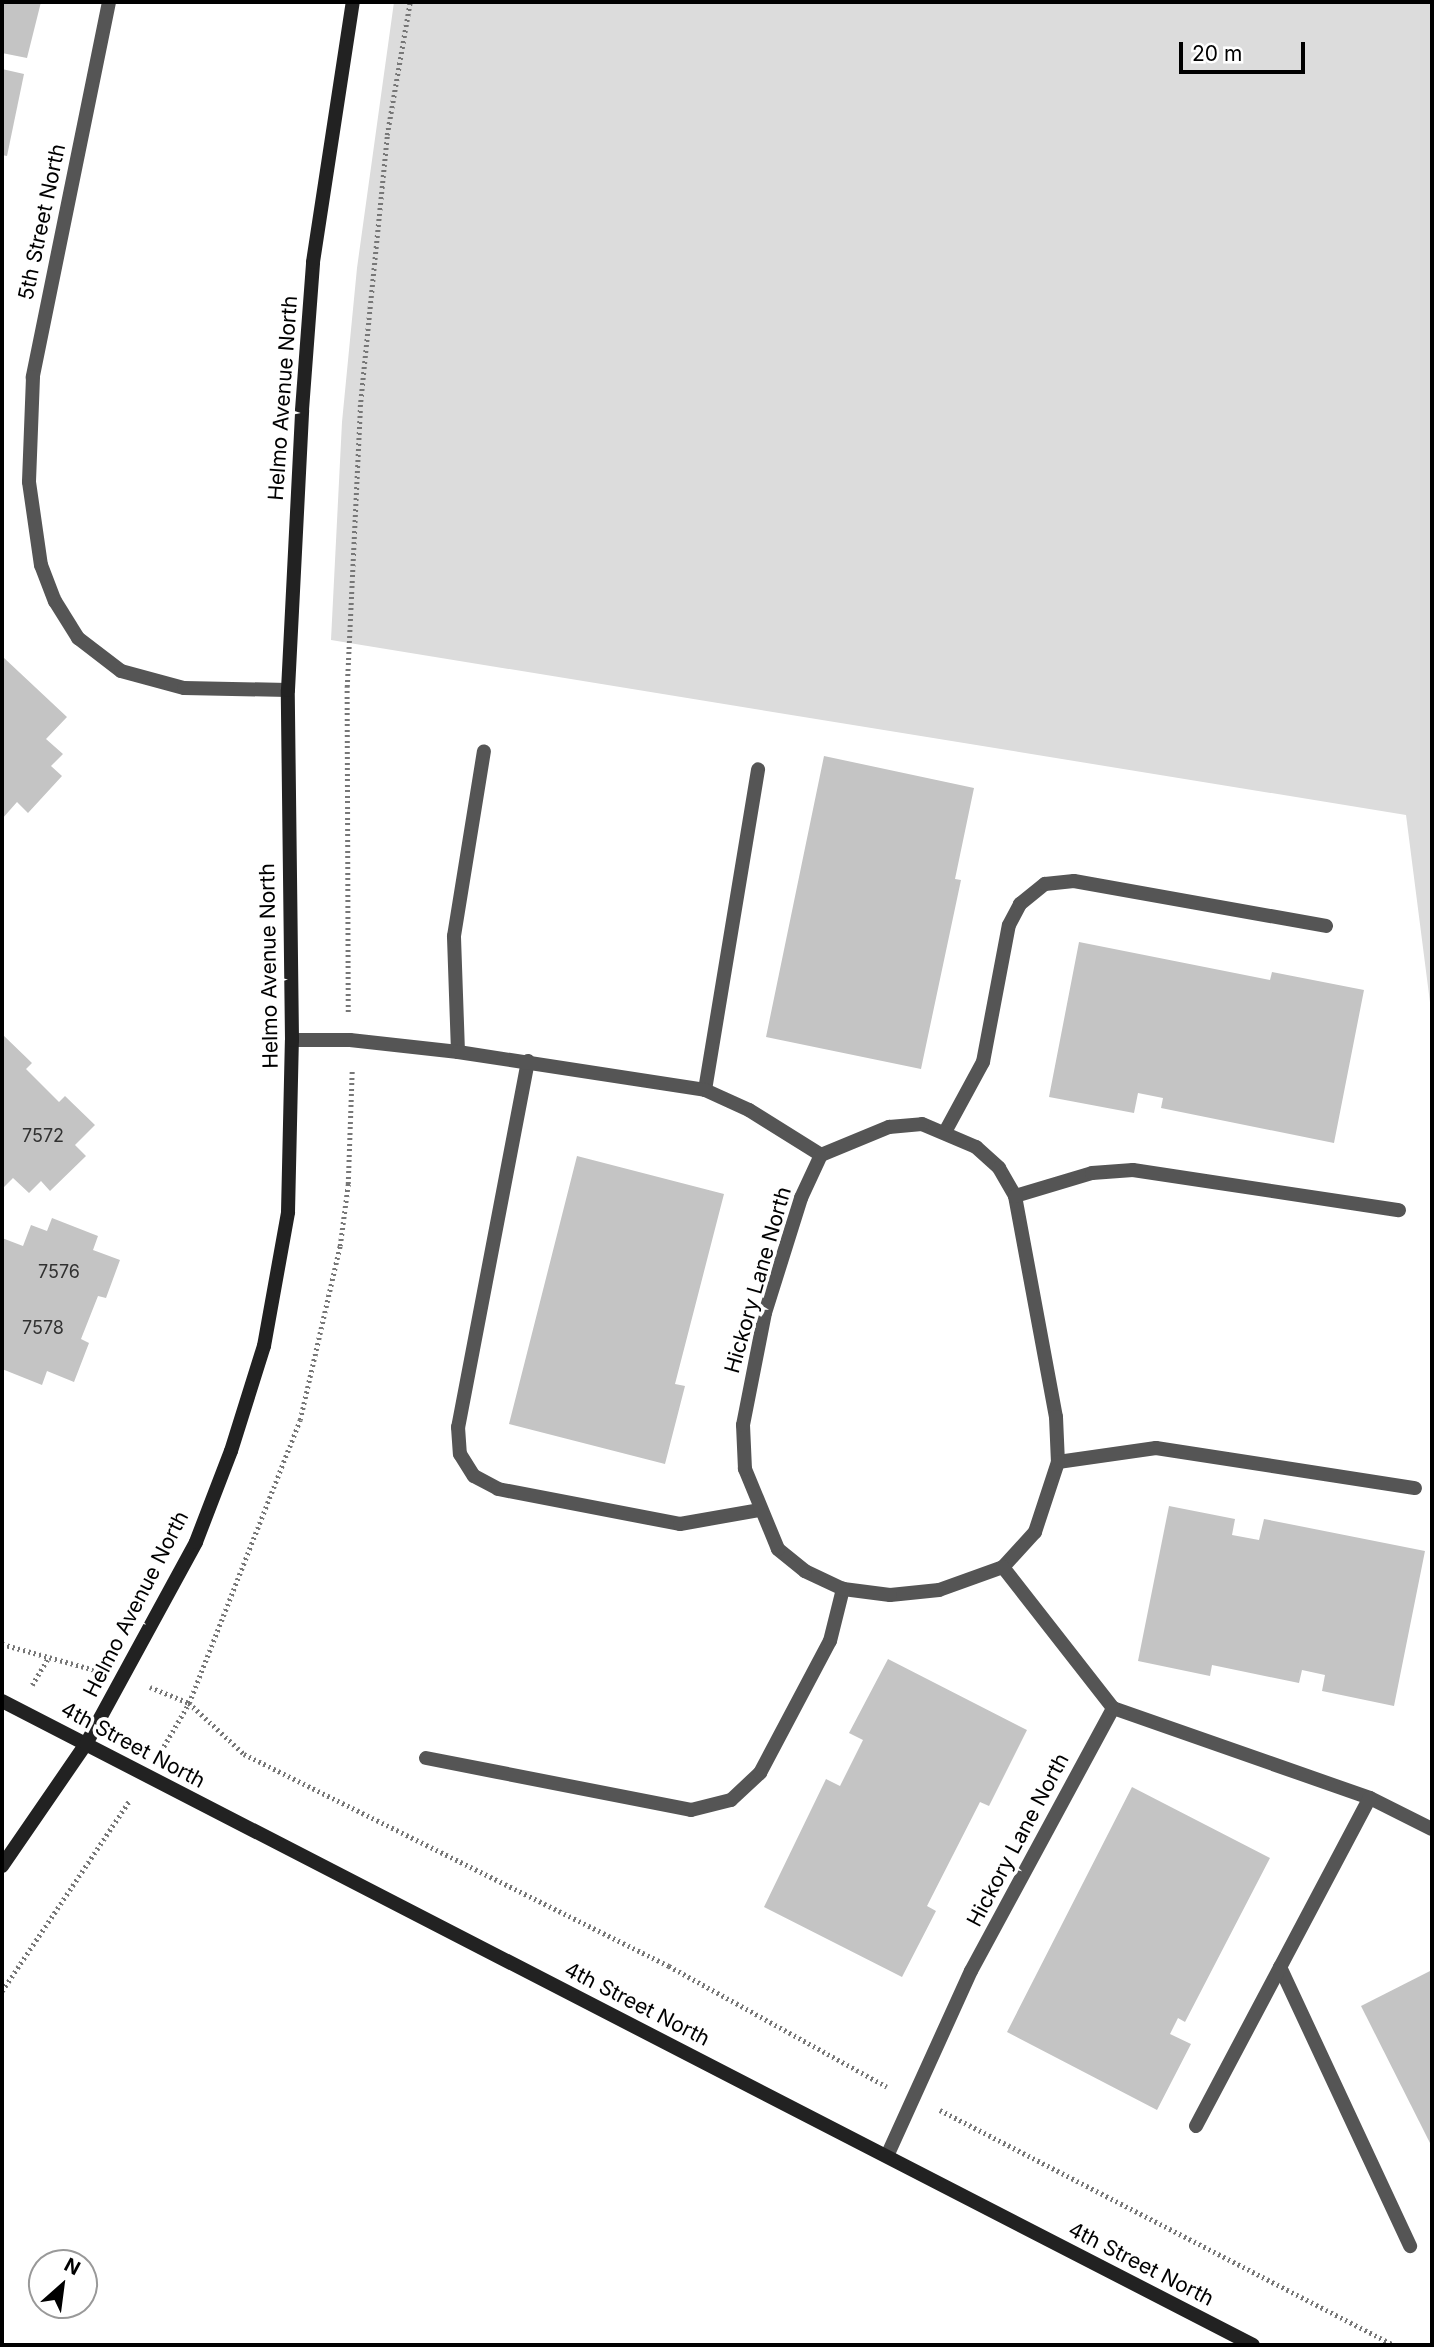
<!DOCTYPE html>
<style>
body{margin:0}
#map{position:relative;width:1434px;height:2347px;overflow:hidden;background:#fff;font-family:Inter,sans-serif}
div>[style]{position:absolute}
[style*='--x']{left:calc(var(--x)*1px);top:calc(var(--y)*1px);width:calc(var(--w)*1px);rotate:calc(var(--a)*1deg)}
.green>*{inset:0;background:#dcdcdc}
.building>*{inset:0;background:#c4c4c4}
.path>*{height:4.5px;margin-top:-2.25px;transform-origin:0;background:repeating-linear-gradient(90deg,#777 0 2px,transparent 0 5.5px)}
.lane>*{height:14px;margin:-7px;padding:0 7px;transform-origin:7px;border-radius:7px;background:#555}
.street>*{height:14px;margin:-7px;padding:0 7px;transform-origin:7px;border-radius:7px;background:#555}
.secondary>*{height:14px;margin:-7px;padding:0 7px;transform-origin:7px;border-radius:7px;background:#222}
span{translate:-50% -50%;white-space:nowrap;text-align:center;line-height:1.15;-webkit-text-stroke:7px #fff;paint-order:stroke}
.number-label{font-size:18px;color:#313131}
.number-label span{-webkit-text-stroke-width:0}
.street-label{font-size:21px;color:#000}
.frame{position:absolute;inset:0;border:4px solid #000;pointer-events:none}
.north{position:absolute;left:28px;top:2249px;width:70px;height:70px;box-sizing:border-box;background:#fff;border:2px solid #999;border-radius:50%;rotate:28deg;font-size:19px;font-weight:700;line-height:28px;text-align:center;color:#000}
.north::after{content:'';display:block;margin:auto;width:24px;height:32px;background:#000;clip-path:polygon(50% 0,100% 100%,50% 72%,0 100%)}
.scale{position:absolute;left:1179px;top:42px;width:126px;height:32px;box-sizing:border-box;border:4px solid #000;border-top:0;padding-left:9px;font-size:21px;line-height:24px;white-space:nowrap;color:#000;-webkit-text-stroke:5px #fff;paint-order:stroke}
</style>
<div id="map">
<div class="green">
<i style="clip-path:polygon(394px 2px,1432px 2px,1432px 1018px,1406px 815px,331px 640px,342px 422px,357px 268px)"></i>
</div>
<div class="building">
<i style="clip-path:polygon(2px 2px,41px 2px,27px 58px,2px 53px)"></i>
<i style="clip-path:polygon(2px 69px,24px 74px,7px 156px,2px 155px)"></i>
<i style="clip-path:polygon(3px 657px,67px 717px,46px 739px,63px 754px,51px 766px,62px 776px,28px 813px,17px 802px,2px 819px)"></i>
<i style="clip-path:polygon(824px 756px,974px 788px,955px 879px,961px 880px,921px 1069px,766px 1037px)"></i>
<i style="clip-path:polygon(1079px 942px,1270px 980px,1272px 972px,1364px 990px,1334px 1143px,1161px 1108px,1163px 1098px,1138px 1093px,1134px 1113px,1049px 1097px)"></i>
<i style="clip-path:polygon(2px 1034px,32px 1063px,26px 1069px,59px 1102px,65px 1096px,95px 1125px,75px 1145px,86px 1156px,50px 1191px,41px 1181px,29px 1193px,13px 1178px,2px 1189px)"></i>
<i style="clip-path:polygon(577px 1156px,724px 1194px,675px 1384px,685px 1386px,665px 1464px,509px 1424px)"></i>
<i style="clip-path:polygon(52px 1218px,98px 1236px,93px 1250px,120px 1260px,106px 1298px,98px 1296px,81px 1339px,89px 1343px,74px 1382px,47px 1371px,42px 1385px,2px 1369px,2px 1238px,23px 1246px,31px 1225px,47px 1231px)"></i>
<i style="clip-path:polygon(1169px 1506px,1235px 1519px,1232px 1535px,1259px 1540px,1264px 1519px,1425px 1551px,1394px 1706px,1322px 1691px,1325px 1675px,1302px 1670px,1299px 1683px,1212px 1665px,1210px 1676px,1138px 1661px)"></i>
<i style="clip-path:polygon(888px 1659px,1027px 1730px,989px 1806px,980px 1802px,927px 1906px,936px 1911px,902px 1977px,764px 1907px,826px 1779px,840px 1786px,863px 1740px,849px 1733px)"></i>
<i style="clip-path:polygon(1132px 1787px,1270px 1858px,1185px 2022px,1178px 2018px,1170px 2034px,1191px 2044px,1157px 2110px,1007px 2032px)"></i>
<i style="clip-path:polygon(1432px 1970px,1432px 2147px,1361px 2006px)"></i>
</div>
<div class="path">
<i style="--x:348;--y:1012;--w:325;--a:-90.2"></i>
<i style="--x:347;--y:687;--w:280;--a:-87.3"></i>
<i style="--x:360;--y:407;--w:273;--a:-84.3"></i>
<i style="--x:387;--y:135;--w:135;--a:-80.2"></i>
<i style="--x:2;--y:1644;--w:97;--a:15.6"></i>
<i style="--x:32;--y:1685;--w:31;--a:-59"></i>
<i style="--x:150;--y:1687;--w:42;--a:22.3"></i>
<i style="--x:189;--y:1703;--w:75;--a:42.8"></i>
<i style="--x:244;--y:1754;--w:475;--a:26.5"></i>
<i style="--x:669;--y:1966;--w:249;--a:29"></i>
<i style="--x:161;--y:1751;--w:56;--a:-59.7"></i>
<i style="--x:189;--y:1703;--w:304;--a:-68.6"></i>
<i style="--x:300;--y:1420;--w:179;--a:-77.1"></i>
<i style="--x:340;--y:1246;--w:63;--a:-82.6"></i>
<i style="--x:348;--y:1184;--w:114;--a:-88"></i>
<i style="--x:2;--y:1991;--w:230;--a:-56.2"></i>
<i style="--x:940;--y:2110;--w:511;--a:27.37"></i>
</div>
<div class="lane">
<i style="--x:458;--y:1052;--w:116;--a:-92"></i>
<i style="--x:454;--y:936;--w:187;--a:-80.8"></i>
<i style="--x:528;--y:1061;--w:373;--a:100.8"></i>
<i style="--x:458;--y:1427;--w:27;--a:86"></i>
<i style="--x:460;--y:1454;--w:26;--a:58"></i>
<i style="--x:474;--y:1476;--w:27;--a:28"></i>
<i style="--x:498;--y:1489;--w:185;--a:10.9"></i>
<i style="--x:680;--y:1524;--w:80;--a:-10"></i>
<i style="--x:705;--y:1090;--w:325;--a:-80.6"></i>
<i style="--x:945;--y:1132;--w:80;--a:-61.5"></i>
<i style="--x:983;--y:1062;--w:139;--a:-79.3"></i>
<i style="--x:1009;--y:925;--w:24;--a:-62"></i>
<i style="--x:1020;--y:904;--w:32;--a:-39"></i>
<i style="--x:1045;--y:884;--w:29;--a:-6"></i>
<i style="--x:1074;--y:881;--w:256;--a:10.1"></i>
<i style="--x:1058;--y:1462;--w:99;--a:-8.1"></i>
<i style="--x:1156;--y:1448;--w:262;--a:8.8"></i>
<i style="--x:1113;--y:1708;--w:272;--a:19.3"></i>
<i style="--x:1370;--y:1798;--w:69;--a:26.6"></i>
<i style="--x:426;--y:1758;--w:270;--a:11.1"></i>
<i style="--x:691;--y:1810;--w:41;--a:-14"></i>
<i style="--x:731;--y:1800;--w:40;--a:-43"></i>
<i style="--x:760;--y:1773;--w:149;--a:-62.1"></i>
<i style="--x:830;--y:1641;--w:54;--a:-76"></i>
<i style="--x:1280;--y:1967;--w:308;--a:65"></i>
<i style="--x:1196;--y:2126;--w:371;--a:-62.1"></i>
</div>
<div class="street">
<i style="--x:109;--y:2;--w:383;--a:101.5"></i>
<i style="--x:33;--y:377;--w:105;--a:92.2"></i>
<i style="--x:29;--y:482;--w:84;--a:81.8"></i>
<i style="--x:41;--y:565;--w:39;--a:69"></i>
<i style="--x:55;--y:601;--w:44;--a:58.1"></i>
<i style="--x:78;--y:638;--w:54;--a:37.5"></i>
<i style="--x:121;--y:671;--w:65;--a:15.1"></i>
<i style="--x:184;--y:688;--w:104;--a:1.1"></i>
<i style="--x:292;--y:1040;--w:58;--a:0"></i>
<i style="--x:350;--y:1040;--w:109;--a:6.3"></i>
<i style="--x:458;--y:1052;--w:250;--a:8.7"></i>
<i style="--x:705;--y:1090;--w:48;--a:24.4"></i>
<i style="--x:749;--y:1110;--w:85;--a:32"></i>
<i style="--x:922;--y:1124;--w:59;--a:23.1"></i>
<i style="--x:976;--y:1147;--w:31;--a:42"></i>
<i style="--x:999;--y:1168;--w:32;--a:60"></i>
<i style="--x:1015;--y:1196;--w:225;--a:79.5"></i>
<i style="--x:1056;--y:1417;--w:45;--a:87.5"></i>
<i style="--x:1058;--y:1462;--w:74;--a:108.2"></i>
<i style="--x:1035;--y:1532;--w:47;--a:132.4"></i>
<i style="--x:1003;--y:1567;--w:68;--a:160.2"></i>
<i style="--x:939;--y:1590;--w:49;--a:174.2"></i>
<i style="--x:890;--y:1595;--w:47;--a:-172.7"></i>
<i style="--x:843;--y:1589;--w:42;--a:-154.7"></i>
<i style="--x:805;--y:1571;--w:35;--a:-141"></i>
<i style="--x:778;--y:1549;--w:87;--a:-112.4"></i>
<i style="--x:745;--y:1469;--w:44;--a:-92.6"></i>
<i style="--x:743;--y:1425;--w:114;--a:-78.9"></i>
<i style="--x:765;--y:1313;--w:121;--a:-72.6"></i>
<i style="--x:801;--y:1198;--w:47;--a:-65.1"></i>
<i style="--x:821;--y:1155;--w:74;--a:-22.4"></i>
<i style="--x:889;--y:1127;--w:33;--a:-5"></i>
<i style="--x:1015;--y:1196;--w:80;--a:-16.6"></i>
<i style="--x:1092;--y:1173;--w:41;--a:-4.2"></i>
<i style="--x:1133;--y:1170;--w:269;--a:8.6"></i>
<i style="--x:887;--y:2156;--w:203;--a:-65.6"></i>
<i style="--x:971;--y:1971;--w:299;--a:-61.6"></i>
<i style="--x:1113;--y:1708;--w:179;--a:-128"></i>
</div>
<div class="secondary">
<i style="--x:2;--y:1701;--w:1407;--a:27.24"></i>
<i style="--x:2;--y:1866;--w:148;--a:-55.5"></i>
<i style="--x:86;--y:1744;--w:230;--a:-61.4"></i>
<i style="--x:196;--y:1542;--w:97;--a:-69"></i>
<i style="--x:231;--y:1451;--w:110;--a:-72.6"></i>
<i style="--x:264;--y:1346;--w:136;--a:-79.8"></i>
<i style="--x:288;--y:1212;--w:172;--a:-88.7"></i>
<i style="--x:292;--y:1040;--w:350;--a:-90.7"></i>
<i style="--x:288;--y:690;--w:280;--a:-87.1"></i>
<i style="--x:302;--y:410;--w:148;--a:-85.7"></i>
<i style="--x:313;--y:262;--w:263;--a:-81.3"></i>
</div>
<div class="number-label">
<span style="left:43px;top:1136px">7572</span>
<span style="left:59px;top:1272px">7576</span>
<span style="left:43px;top:1328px">7578</span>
</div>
<div class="street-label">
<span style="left:42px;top:222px;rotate:-78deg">5th Street North</span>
<span style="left:283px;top:398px;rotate:-86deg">Helmo Avenue North</span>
<span style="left:269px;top:966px;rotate:-91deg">Helmo Avenue North</span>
<span style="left:758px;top:1280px;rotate:-74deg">Hickory Lane North</span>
<span style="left:136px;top:1604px;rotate:-63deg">Helmo Avenue North</span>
<span style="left:133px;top:1745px;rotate:28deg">4th Street North</span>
<span style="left:1018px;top:1840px;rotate:-62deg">Hickory Lane North</span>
<span style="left:637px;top:2004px;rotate:27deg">4th Street North</span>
<span style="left:1141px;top:2264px;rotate:27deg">4th Street North</span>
</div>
<div class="frame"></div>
<div class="north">N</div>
<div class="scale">20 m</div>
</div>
